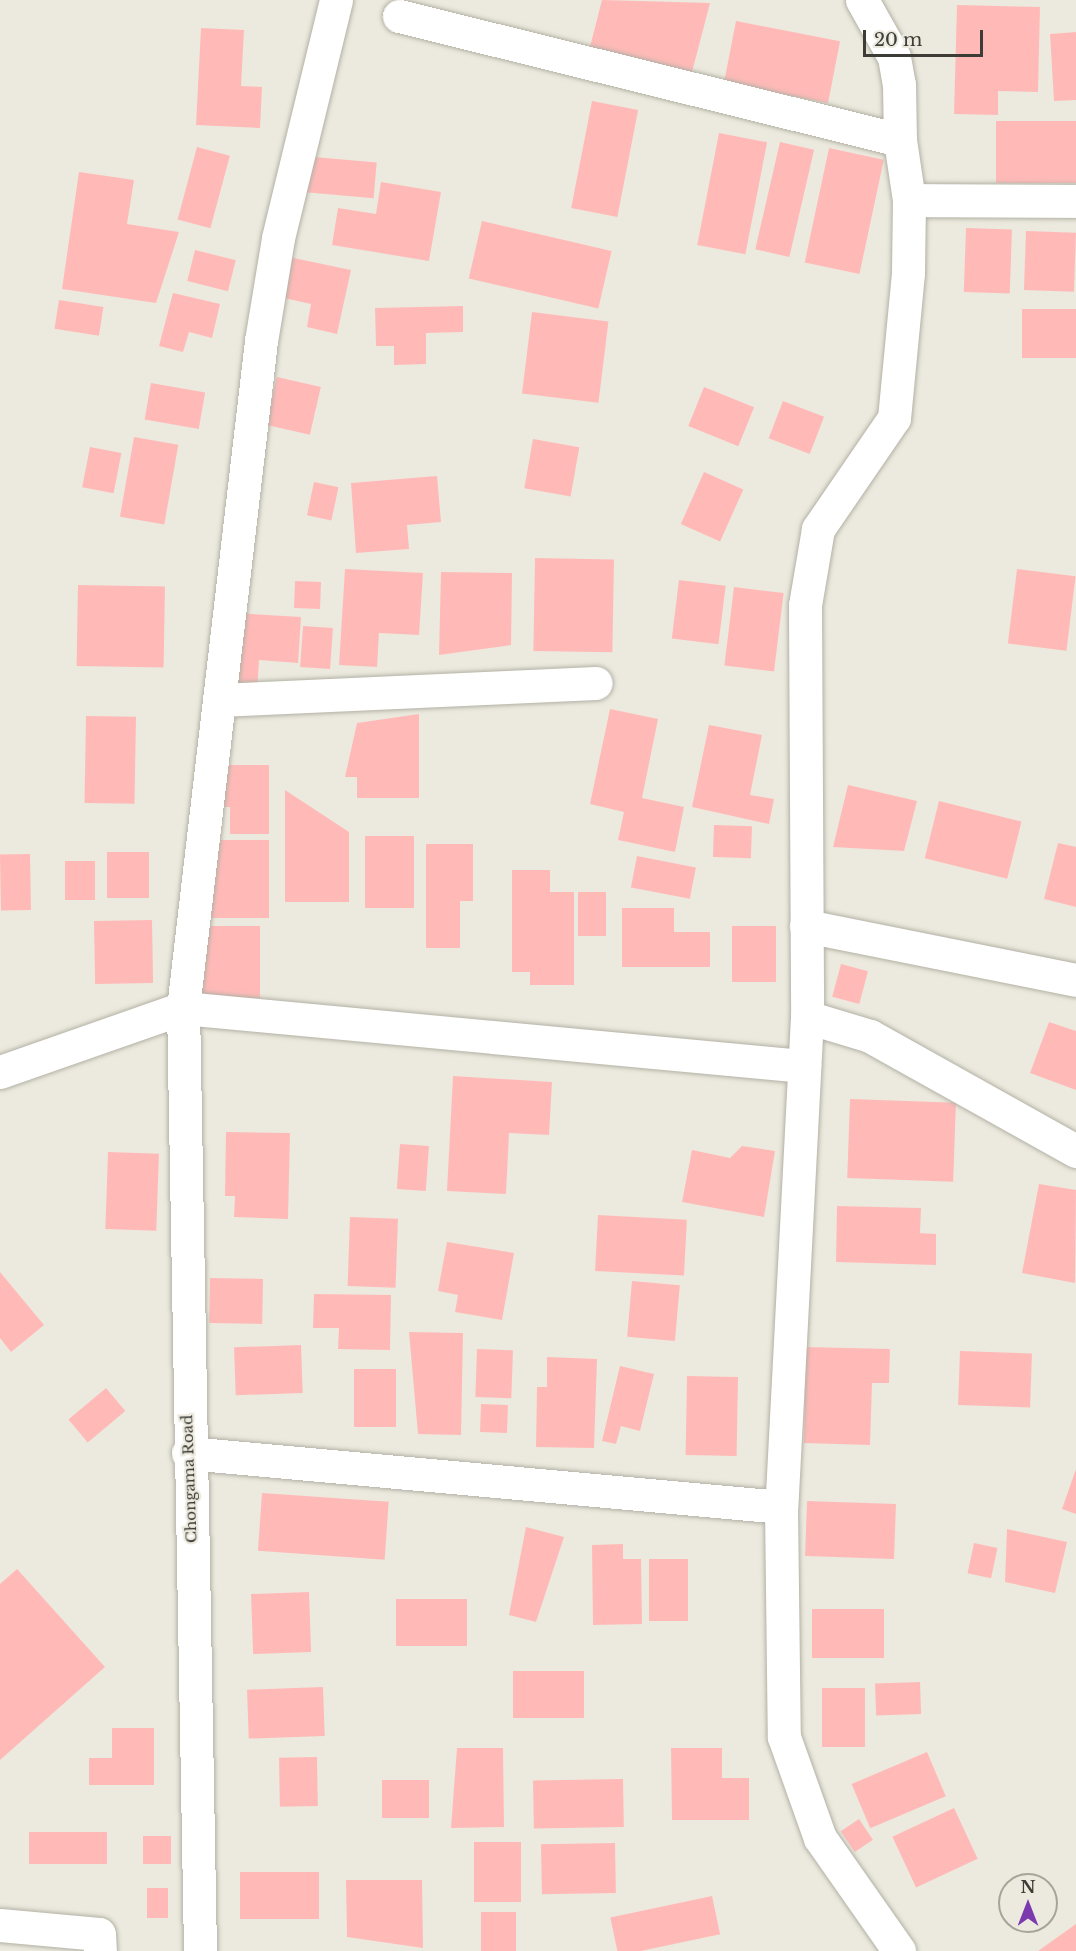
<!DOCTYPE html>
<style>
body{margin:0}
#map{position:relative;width:1076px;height:1951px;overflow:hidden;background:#eceade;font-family:"Libre Baskerville",serif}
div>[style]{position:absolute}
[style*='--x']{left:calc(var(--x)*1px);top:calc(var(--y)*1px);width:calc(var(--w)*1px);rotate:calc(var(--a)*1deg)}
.building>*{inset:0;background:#ffbab8;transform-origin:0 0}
.roads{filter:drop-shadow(0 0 2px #b3b1a5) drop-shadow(0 0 2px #b3b1a5)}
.minor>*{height:33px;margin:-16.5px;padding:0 16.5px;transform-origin:16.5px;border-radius:16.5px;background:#fff}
.tertiary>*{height:33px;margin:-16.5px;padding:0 16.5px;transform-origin:16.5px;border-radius:16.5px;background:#fff}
span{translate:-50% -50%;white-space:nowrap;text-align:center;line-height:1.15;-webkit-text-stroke:4.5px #eceade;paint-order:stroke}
.street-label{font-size:15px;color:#3d3c37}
.north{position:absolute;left:998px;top:1873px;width:60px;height:60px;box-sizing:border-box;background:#eceade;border:2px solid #a6a49b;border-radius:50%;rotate:0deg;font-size:16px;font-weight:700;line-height:24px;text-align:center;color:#3d3c37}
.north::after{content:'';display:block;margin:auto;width:21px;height:27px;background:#7b3baf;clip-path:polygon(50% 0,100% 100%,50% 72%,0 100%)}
.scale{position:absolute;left:863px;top:30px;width:120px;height:27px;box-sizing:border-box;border:3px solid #3d3c37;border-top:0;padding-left:8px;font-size:18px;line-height:21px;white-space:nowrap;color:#3d3c37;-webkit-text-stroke:4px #eceade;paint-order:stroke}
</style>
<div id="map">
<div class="building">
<i style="clip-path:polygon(602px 0,710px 3px,692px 72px,590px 47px)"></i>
<i style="clip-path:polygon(957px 5px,1040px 7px,1038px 92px,998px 91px,998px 115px,954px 114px)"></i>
<i style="left:736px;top:21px;width:106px;height:63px;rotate:11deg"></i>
<i style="clip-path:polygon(201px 28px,244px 30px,241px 86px,262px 87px,260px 128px,196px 125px)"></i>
<i style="clip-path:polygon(1076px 32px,1076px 100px,1054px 101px,1050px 34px)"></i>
<i style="left:592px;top:101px;width:47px;height:109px;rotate:11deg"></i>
<i style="left:1076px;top:121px;width:62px;height:80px;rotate:90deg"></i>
<i style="left:719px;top:133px;width:49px;height:114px;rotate:11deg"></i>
<i style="left:780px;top:142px;width:35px;height:110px;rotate:13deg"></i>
<i style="left:197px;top:147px;width:34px;height:75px;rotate:15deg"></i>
<i style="left:829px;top:148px;width:56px;height:117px;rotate:12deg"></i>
<i style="left:303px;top:156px;width:74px;height:36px;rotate:5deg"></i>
<i style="clip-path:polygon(79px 172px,134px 180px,127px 224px,179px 232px,156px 303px,62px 289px)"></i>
<i style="clip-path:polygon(381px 182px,441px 192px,429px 261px,332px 245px,338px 208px,376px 214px)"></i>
<i style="left:482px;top:221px;width:133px;height:59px;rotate:13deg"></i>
<i style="left:966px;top:228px;width:46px;height:64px;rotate:2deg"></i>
<i style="left:1026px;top:231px;width:50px;height:59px;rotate:2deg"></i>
<i style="left:195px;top:250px;width:42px;height:32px;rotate:14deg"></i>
<i style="clip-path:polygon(284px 256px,351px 270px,337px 334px,307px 327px,311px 304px,275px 296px)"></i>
<i style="clip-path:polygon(173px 293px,220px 304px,212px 338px,189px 332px,183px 352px,159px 346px)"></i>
<i style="left:59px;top:300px;width:45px;height:29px;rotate:9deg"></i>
<i style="clip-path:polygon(463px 306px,463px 332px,426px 333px,426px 364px,394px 365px,394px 346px,376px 346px,375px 308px)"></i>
<i style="left:1022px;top:309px;width:54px;height:49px"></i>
<i style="left:532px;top:312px;width:77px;height:82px;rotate:7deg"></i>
<i style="left:277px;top:377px;width:45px;height:49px;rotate:13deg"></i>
<i style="left:151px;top:383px;width:55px;height:37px;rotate:10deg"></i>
<i style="left:704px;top:387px;width:54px;height:42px;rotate:22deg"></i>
<i style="left:783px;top:401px;width:44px;height:40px;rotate:21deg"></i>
<i style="left:134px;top:437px;width:45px;height:81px;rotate:10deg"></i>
<i style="left:533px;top:439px;width:47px;height:50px;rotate:10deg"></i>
<i style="left:90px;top:447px;width:32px;height:41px;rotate:11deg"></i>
<i style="left:704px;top:472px;width:43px;height:57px;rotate:24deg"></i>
<i style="clip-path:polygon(437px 476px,441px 522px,407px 525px,409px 549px,356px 553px,351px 483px)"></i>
<i style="left:314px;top:482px;width:25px;height:34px;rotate:12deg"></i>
<i style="left:535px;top:558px;width:79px;height:93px;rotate:1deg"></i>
<i style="clip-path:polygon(345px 569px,423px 573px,419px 635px,379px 633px,377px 667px,339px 665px)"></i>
<i style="left:1017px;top:569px;width:59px;height:75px;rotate:7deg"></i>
<i style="clip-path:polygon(441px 572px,512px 573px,511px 645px,439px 655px)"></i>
<i style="left:679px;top:580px;width:47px;height:59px;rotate:7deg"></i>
<i style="left:295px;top:581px;width:26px;height:27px;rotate:2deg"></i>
<i style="left:78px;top:585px;width:87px;height:81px;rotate:1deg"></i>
<i style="left:734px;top:587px;width:50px;height:79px;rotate:7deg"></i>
<i style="clip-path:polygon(233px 613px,301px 617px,298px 663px,259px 660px,257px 691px,229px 690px)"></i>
<i style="left:303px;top:626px;width:30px;height:41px;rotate:4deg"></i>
<i style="clip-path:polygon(610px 709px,658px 719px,642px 798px,684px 807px,675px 852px,618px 840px,624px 812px,590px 804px)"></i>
<i style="clip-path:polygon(419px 714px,419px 798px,357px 798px,357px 777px,345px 777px,357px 723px)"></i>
<i style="left:86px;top:716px;width:50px;height:87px;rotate:1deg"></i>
<i style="clip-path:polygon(709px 725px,762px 735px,750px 795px,774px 799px,769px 824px,692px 807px)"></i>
<i style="clip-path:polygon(214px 765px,269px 765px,269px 834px,230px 834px,230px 807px,214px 807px)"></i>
<i style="clip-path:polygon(848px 785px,917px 801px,904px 851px,833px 847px)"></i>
<i style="clip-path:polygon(285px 790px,349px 832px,349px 902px,285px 902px)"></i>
<i style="left:939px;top:801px;width:85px;height:59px;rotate:14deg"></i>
<i style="left:714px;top:825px;width:38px;height:32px;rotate:2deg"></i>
<i style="left:365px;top:836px;width:49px;height:72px"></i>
<i style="left:205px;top:840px;width:64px;height:78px"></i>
<i style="clip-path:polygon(1058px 843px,1076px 847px,1076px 907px,1044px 899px)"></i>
<i style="clip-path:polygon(426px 844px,473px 844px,473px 901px,460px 901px,460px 948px,426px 948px)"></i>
<i style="left:107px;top:852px;width:42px;height:46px"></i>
<i style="left:30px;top:854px;width:56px;height:30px;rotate:89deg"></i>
<i style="left:637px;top:856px;width:60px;height:32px;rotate:11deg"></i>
<i style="left:95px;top:861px;width:39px;height:30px;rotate:90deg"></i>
<i style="clip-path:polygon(512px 870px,550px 870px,550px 892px,574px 892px,574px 985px,530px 985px,530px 972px,512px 972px)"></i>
<i style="left:578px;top:892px;width:28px;height:44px"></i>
<i style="clip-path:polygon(622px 908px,674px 908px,674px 932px,710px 932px,710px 967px,622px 967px)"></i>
<i style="left:152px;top:920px;width:63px;height:58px;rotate:89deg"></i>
<i style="left:197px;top:926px;width:63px;height:72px"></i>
<i style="left:732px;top:926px;width:44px;height:56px"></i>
<i style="left:841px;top:964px;width:28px;height:34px;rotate:15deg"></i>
<i style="clip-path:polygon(1049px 1022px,1076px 1031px,1076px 1090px,1030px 1073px)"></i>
<i style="clip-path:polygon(453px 1076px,552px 1082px,549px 1135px,509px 1133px,506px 1194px,447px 1191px)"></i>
<i style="left:850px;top:1099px;width:106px;height:79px;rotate:2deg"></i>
<i style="clip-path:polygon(226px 1132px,290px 1133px,288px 1219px,234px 1217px,235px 1196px,225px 1196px)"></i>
<i style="left:400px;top:1144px;width:29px;height:45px;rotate:4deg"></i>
<i style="clip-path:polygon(742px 1146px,775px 1151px,764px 1217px,682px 1202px,692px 1150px,730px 1158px)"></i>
<i style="left:108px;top:1152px;width:51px;height:77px;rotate:2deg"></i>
<i style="clip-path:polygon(1039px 1184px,1076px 1190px,1075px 1283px,1022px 1273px)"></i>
<i style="clip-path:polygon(837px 1206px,921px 1208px,920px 1233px,936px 1234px,936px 1265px,836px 1262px)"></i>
<i style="left:598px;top:1215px;width:89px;height:56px;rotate:3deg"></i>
<i style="left:350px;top:1217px;width:48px;height:69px;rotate:2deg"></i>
<i style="clip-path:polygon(447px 1242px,514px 1253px,502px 1320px,455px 1312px,458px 1295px,438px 1291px)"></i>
<i style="clip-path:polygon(0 1272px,44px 1325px,11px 1352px,0 1338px)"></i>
<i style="left:210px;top:1278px;width:53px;height:45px;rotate:1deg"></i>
<i style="left:632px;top:1281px;width:48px;height:56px;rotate:5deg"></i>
<i style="clip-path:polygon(314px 1294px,391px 1295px,390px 1350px,338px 1349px,339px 1328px,313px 1328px)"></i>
<i style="clip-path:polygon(409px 1332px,463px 1333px,461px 1435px,418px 1434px)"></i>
<i style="left:301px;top:1345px;width:48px;height:67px;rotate:88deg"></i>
<i style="clip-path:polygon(806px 1347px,890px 1349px,889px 1383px,872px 1383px,870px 1445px,804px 1443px)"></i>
<i style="left:477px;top:1349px;width:36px;height:48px;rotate:2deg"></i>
<i style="left:960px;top:1351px;width:72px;height:54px;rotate:2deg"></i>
<i style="clip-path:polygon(547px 1357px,597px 1359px,594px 1448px,536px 1447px,537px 1387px,547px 1387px)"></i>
<i style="clip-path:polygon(620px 1366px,654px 1374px,640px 1431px,621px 1426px,616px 1444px,602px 1441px)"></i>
<i style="left:354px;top:1369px;width:42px;height:58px"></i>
<i style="left:687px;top:1376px;width:51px;height:79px;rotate:1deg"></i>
<i style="left:106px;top:1388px;width:30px;height:49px;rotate:50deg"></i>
<i style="left:481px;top:1404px;width:27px;height:28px;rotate:2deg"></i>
<i style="clip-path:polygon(1076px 1469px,1076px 1514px,1062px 1509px)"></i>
<i style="left:262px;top:1493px;width:127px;height:58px;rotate:4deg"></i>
<i style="left:807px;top:1501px;width:89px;height:55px;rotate:2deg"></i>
<i style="clip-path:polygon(526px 1527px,564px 1537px,536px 1622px,509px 1615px)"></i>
<i style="clip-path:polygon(1007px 1529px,1067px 1542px,1055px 1593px,1005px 1582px)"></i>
<i style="left:974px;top:1543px;width:24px;height:31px;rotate:12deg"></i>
<i style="clip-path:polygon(623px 1544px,623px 1559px,641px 1559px,642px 1624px,593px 1625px,592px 1545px)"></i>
<i style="left:649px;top:1559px;width:39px;height:62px"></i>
<i style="clip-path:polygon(17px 1569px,105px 1667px,0 1760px,0 1584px)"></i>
<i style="left:309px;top:1592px;width:60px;height:58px;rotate:88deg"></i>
<i style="left:467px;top:1599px;width:47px;height:71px;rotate:90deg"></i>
<i style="left:884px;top:1609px;width:49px;height:72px;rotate:90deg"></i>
<i style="left:584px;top:1671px;width:47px;height:71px;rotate:90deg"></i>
<i style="left:920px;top:1682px;width:32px;height:45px;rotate:88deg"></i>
<i style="left:323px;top:1687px;width:49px;height:76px;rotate:88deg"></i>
<i style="left:822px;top:1688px;width:43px;height:59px"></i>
<i style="clip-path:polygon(112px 1728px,154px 1728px,154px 1785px,89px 1785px,89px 1758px,112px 1758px)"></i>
<i style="clip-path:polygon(457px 1748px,503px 1748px,504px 1827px,451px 1828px)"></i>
<i style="clip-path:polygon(671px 1748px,722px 1748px,722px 1778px,749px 1778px,749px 1820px,672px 1820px)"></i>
<i style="left:927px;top:1752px;width:48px;height:82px;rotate:67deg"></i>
<i style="left:317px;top:1757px;width:49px;height:38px;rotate:89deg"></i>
<i style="left:623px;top:1779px;width:48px;height:90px;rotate:89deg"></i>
<i style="left:382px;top:1780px;width:47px;height:38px"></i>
<i style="left:954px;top:1808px;width:56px;height:68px;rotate:65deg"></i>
<i style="left:859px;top:1819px;width:25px;height:22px;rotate:56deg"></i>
<i style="left:29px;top:1832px;width:78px;height:32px"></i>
<i style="left:143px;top:1836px;width:28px;height:28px"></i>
<i style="left:521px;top:1842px;width:60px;height:47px;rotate:90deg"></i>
<i style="left:615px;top:1843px;width:50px;height:74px;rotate:89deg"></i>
<i style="left:319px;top:1872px;width:47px;height:79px;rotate:90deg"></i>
<i style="clip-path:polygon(346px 1880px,422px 1880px,423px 1948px,347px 1937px)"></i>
<i style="left:147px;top:1888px;width:21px;height:30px"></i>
<i style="left:712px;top:1896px;width:39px;height:104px;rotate:78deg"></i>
<i style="left:481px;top:1912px;width:35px;height:39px"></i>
<i style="clip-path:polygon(1076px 1924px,1076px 1951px,1038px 1951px)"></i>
</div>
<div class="roads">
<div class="minor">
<i style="--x:862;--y:0;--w:65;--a:60.7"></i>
<i style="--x:894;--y:57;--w:27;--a:80"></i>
<i style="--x:899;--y:84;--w:56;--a:89"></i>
<i style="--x:900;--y:140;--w:61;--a:81.5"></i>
<i style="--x:909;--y:200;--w:73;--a:90.8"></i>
<i style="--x:908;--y:273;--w:146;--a:95.5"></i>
<i style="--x:894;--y:418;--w:135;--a:124.4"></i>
<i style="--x:818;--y:529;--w:77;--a:99.7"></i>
<i style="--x:805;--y:605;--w:412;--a:89.7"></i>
<i style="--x:807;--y:1017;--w:491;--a:93"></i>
<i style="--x:781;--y:1507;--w:230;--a:89.3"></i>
<i style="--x:784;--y:1737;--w:107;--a:70.4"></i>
<i style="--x:820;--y:1838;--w:138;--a:55"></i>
<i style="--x:399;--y:16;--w:516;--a:13.9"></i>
<i style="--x:909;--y:200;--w:167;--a:0.3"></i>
<i style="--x:219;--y:700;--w:377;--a:-2.6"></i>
<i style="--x:806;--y:926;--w:275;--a:11.3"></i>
<i style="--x:807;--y:1017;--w:66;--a:16.8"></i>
<i style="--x:870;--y:1036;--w:236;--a:29.2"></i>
<i style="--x:188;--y:1453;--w:595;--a:5.2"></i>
<i style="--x:0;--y:1925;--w:99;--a:5.2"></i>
<i style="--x:99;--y:1934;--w:17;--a:87"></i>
<i style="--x:200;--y:1951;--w:943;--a:-91.03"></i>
<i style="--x:183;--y:1008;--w:624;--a:5.34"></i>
</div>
<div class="tertiary">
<i style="--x:0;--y:1072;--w:194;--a:-19.3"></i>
<i style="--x:183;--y:1008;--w:672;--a:-83.33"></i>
<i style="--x:261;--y:341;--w:104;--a:-80.6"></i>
<i style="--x:278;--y:238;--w:245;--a:-76.3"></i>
</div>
</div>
<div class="street-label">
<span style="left:189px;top:1479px;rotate:-92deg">Chongama Road</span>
</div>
<div class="north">N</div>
<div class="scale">20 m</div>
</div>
